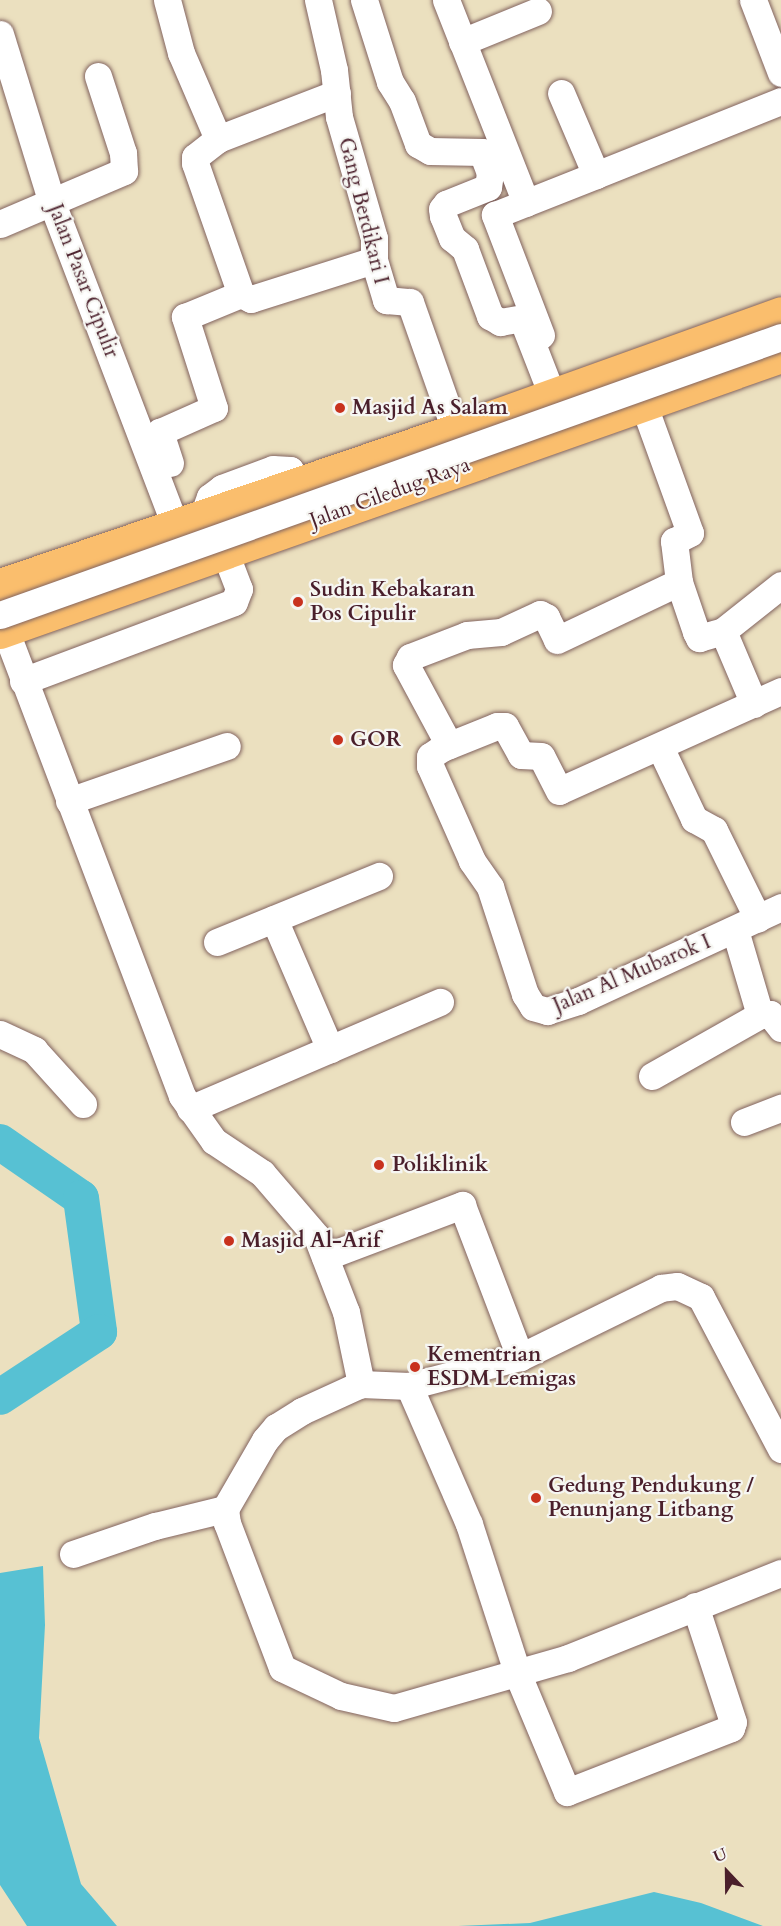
<!DOCTYPE html>
<style>
body{margin:0}
#map{position:relative;width:781px;height:1926px;overflow:hidden;background:#ebe0bf;font-family:Cardo,serif}
div>[style]{position:absolute}
[style*='--x']{left:calc(var(--x)*1px);top:calc(var(--y)*1px);width:calc(var(--w)*1px);rotate:calc(var(--a)*1deg)}
.water>*{inset:0;background:#57c1d3}
.river>*{height:36px;margin:-18px;padding:0 18px;transform-origin:18px;border-radius:18px;background:#57c1d3}
.roads{filter:drop-shadow(0 0 2px #82635f) drop-shadow(0 0 2px #82635f)}
.minor>*{height:27px;margin:-13.5px;padding:0 13.5px;transform-origin:13.5px;border-radius:13.5px;background:#fff}
.major>*{height:33px;margin:-16.5px;padding:0 16.5px;transform-origin:16.5px;border-radius:16.5px;background:#fabe6d}
.bridges{filter:drop-shadow(0 0 2px #82635f) drop-shadow(0 0 2px #82635f)}
.minor-bridge>*{height:27px;margin:-13.5px;padding:0 13.5px;transform-origin:13.5px;border-radius:13.5px;background:#fff}
.dots>*{width:16px;height:16px;translate:-50% -50%;box-sizing:border-box;border:3px solid #f6f6f2;border-radius:50%}
span{translate:-50% -50%;white-space:nowrap;text-align:center;line-height:1.15;-webkit-text-stroke:4.5px #f6f6f2;paint-order:stroke}
.street-label{font-size:21px;color:#4a1f2b}
.poi-label{font-size:21px;color:#4a1f2b;font-weight:700}
.left{translate:0 -50%;text-align:left}
.north{position:absolute;left:697px;top:1842px;width:60px;height:60px;-webkit-text-stroke:4px #f6f6f2;paint-order:stroke;rotate:338deg;font-size:16px;font-weight:700;line-height:24px;text-align:center;color:#4a1f2b}
.north::after{content:'';display:block;margin:auto;width:21px;height:27px;background:#4a1f2b;clip-path:polygon(50% 0,100% 100%,50% 72%,0 100%)}
</style>
<div id="map">
<div class="water">
<i style="clip-path:polygon(43px 1566px,45px 1625px,39px 1738px,81px 1884px,117px 1926px,27px 1926px,0 1885px,0 1573px)"></i>
<i style="clip-path:polygon(654px 1892px,701px 1903px,763px 1926px,458px 1926px,530px 1923px)"></i>
</div>
<div class="river">
<i style="--x:0;--y:1142;--w:98;--a:34.7"></i>
<i style="--x:81;--y:1198;--w:135;--a:82.3"></i>
<i style="--x:99;--y:1332;--w:118;--a:146.7"></i>
</div>
<div class="roads">
<div class="minor">
<i style="--x:167;--y:0;--w:55;--a:75.2"></i>
<i style="--x:181;--y:53;--w:94;--a:66.7"></i>
<i style="--x:318;--y:0;--w:72;--a:77.1"></i>
<i style="--x:334;--y:70;--w:47;--a:83.9"></i>
<i style="--x:339;--y:117;--w:126;--a:73.9"></i>
<i style="--x:374;--y:238;--w:22;--a:90"></i>
<i style="--x:374;--y:260;--w:42;--a:73.3"></i>
<i style="--x:386;--y:300;--w:24;--a:5"></i>
<i style="--x:410;--y:302;--w:136;--a:70.6"></i>
<i style="--x:364;--y:0;--w:86;--a:72.4"></i>
<i style="--x:390;--y:82;--w:22;--a:58"></i>
<i style="--x:402;--y:101;--w:46;--a:69.6"></i>
<i style="--x:418;--y:144;--w:14;--a:30"></i>
<i style="--x:430;--y:151;--w:52;--a:1.1"></i>
<i style="--x:482;--y:152;--w:22;--a:69"></i>
<i style="--x:490;--y:173;--w:14;--a:98"></i>
<i style="--x:488;--y:187;--w:45;--a:158"></i>
<i style="--x:446;--y:204;--w:6;--a:129"></i>
<i style="--x:442;--y:209;--w:7;--a:82"></i>
<i style="--x:443;--y:216;--w:24;--a:68"></i>
<i style="--x:452;--y:238;--w:17;--a:40"></i>
<i style="--x:465;--y:249;--w:72;--a:69.5"></i>
<i style="--x:490;--y:316;--w:12;--a:31"></i>
<i style="--x:500;--y:322;--w:22;--a:-10"></i>
<i style="--x:522;--y:318;--w:83;--a:68.7"></i>
<i style="--x:446;--y:0;--w:218;--a:68.5"></i>
<i style="--x:753;--y:0;--w:78;--a:69"></i>
<i style="--x:0;--y:34;--w:177;--a:72.9"></i>
<i style="--x:52;--y:203;--w:345;--a:69.1"></i>
<i style="--x:462;--y:42;--w:82;--a:-22.2"></i>
<i style="--x:337;--y:93;--w:128;--a:158.9"></i>
<i style="--x:218;--y:139;--w:29;--a:142"></i>
<i style="--x:195;--y:157;--w:6;--a:90"></i>
<i style="--x:195;--y:163;--w:139;--a:70.7"></i>
<i style="--x:241;--y:294;--w:11;--a:27"></i>
<i style="--x:251;--y:299;--w:129;--a:-17.6"></i>
<i style="--x:596;--y:175;--w:199;--a:-21.8"></i>
<i style="--x:0;--y:224;--w:135;--a:-23.1"></i>
<i style="--x:124;--y:171;--w:18;--a:-93"></i>
<i style="--x:123;--y:153;--w:81;--a:-108"></i>
<i style="--x:541;--y:335;--w:129;--a:-111"></i>
<i style="--x:495;--y:215;--w:109;--a:-21.6"></i>
<i style="--x:596;--y:175;--w:89;--a:-113.1"></i>
<i style="--x:643;--y:403;--w:138;--a:70.1"></i>
<i style="--x:690;--y:533;--w:18;--a:153"></i>
<i style="--x:674;--y:541;--w:41;--a:83"></i>
<i style="--x:679;--y:582;--w:53;--a:71.2"></i>
<i style="--x:696;--y:632;--w:7;--a:63"></i>
<i style="--x:699;--y:638;--w:25;--a:-16"></i>
<i style="--x:170;--y:463;--w:33;--a:-108"></i>
<i style="--x:160;--y:432;--w:59;--a:-24"></i>
<i style="--x:214;--y:408;--w:96;--a:-107.7"></i>
<i style="--x:185;--y:317;--w:61;--a:-22.3"></i>
<i style="--x:203;--y:516;--w:20;--a:-70"></i>
<i style="--x:210;--y:497;--w:15;--a:-37"></i>
<i style="--x:222;--y:488;--w:54;--a:-20.4"></i>
<i style="--x:273;--y:469;--w:17;--a:3"></i>
<i style="--x:290;--y:470;--w:15;--a:58"></i>
<i style="--x:0;--y:616;--w:513;--a:69.23"></i>
<i style="--x:182;--y:1096;--w:55;--a:54.6"></i>
<i style="--x:214;--y:1141;--w:58;--a:33.7"></i>
<i style="--x:262;--y:1173;--w:84;--a:49.3"></i>
<i style="--x:317;--y:1237;--w:80;--a:68.9"></i>
<i style="--x:346;--y:1312;--w:74;--a:78.2"></i>
<i style="--x:23;--y:681;--w:225;--a:-20.5"></i>
<i style="--x:234;--y:602;--w:14;--a:-69"></i>
<i style="--x:239;--y:589;--w:40;--a:-111"></i>
<i style="--x:781;--y:691;--w:243;--a:155.8"></i>
<i style="--x:559;--y:791;--w:39;--a:-117"></i>
<i style="--x:541;--y:756;--w:20;--a:-177"></i>
<i style="--x:521;--y:755;--w:33;--a:-119"></i>
<i style="--x:505;--y:726;--w:8;--a:180"></i>
<i style="--x:497;--y:726;--w:59;--a:158.2"></i>
<i style="--x:442;--y:748;--w:14;--a:146"></i>
<i style="--x:430;--y:756;--w:10;--a:90"></i>
<i style="--x:430;--y:766;--w:104;--a:66.1"></i>
<i style="--x:472;--y:861;--w:32;--a:55"></i>
<i style="--x:490;--y:887;--w:113;--a:71.9"></i>
<i style="--x:525;--y:994;--w:15;--a:58"></i>
<i style="--x:533;--y:1007;--w:15;--a:16"></i>
<i style="--x:547;--y:1011;--w:33;--a:-18"></i>
<i style="--x:578;--y:1001;--w:224;--a:-24.8"></i>
<i style="--x:754;--y:704;--w:79;--a:-113"></i>
<i style="--x:723;--y:631;--w:74;--a:-38.4"></i>
<i style="--x:449;--y:745;--w:91;--a:-118.3"></i>
<i style="--x:406;--y:665;--w:9;--a:-63"></i>
<i style="--x:410;--y:657;--w:61;--a:-21.1"></i>
<i style="--x:467;--y:635;--w:34;--a:-5"></i>
<i style="--x:501;--y:632;--w:43;--a:-24.8"></i>
<i style="--x:540;--y:614;--w:7;--a:27"></i>
<i style="--x:546;--y:617;--w:25;--a:64"></i>
<i style="--x:557;--y:640;--w:135;--a:-25.4"></i>
<i style="--x:660;--y:747;--w:80;--a:64.7"></i>
<i style="--x:694;--y:819;--w:23;--a:29"></i>
<i style="--x:714;--y:830;--w:99;--a:63.7"></i>
<i style="--x:69;--y:801;--w:167;--a:-19.2"></i>
<i style="--x:274;--y:919;--w:142;--a:66.7"></i>
<i style="--x:217;--y:942;--w:175;--a:-22.2"></i>
<i style="--x:760;--y:1015;--w:10;--a:-6"></i>
<i style="--x:770;--y:1014;--w:18;--a:52"></i>
<i style="--x:0;--y:1034;--w:38;--a:25"></i>
<i style="--x:34;--y:1050;--w:73;--a:47.8"></i>
<i style="--x:652;--y:1076;--w:124;--a:-29.5"></i>
<i style="--x:760;--y:1015;--w:89;--a:-106.4"></i>
<i style="--x:190;--y:1109;--w:272;--a:-23.2"></i>
<i style="--x:744;--y:1122;--w:40;--a:-21"></i>
<i style="--x:325;--y:1257;--w:147;--a:-20.8"></i>
<i style="--x:462;--y:1205;--w:163;--a:69.1"></i>
<i style="--x:409;--y:1386;--w:150;--a:66.5"></i>
<i style="--x:469;--y:1524;--w:159;--a:72"></i>
<i style="--x:518;--y:1675;--w:127;--a:67.3"></i>
<i style="--x:567;--y:1792;--w:176;--a:-21.3"></i>
<i style="--x:731;--y:1728;--w:6;--a:-72"></i>
<i style="--x:733;--y:1722;--w:122;--a:-108.1"></i>
<i style="--x:781;--y:1449;--w:172;--a:-117.8"></i>
<i style="--x:701;--y:1297;--w:26;--a:-155"></i>
<i style="--x:677;--y:1286;--w:16;--a:173"></i>
<i style="--x:661;--y:1288;--w:157;--a:153.9"></i>
<i style="--x:520;--y:1357;--w:115;--a:165.4"></i>
<i style="--x:409;--y:1386;--w:48;--a:-177.6"></i>
<i style="--x:361;--y:1384;--w:65;--a:155.4"></i>
<i style="--x:302;--y:1411;--w:31;--a:148"></i>
<i style="--x:276;--y:1427;--w:17;--a:130"></i>
<i style="--x:265;--y:1440;--w:80;--a:120.1"></i>
<i style="--x:225;--y:1509;--w:14;--a:82"></i>
<i style="--x:227;--y:1523;--w:155;--a:69.2"></i>
<i style="--x:282;--y:1668;--w:65;--a:25.4"></i>
<i style="--x:341;--y:1696;--w:54;--a:12.8"></i>
<i style="--x:394;--y:1708;--w:181;--a:-16"></i>
<i style="--x:568;--y:1658;--w:229;--a:-21.8"></i>
<i style="--x:73;--y:1554;--w:87;--a:-18.9"></i>
<i style="--x:155;--y:1526;--w:72;--a:-13.7"></i>
</div>
<div class="major">
<i style="--x:0;--y:585;--w:481;--a:-18.8"></i>
<i style="--x:455;--y:430;--w:346;--a:-19.7"></i>
<i style="--x:0;--y:632;--w:828;--a:-19.46"></i>
</div>
</div>
<div class="bridges">
<div class="minor-bridge">
<i style="--x:0;--y:615;--w:829;--a:-19.59"></i>
</div>
</div>
<div class="dots">
<i style="left:340px;top:408px;background:#c8321e"></i>
<i style="left:298px;top:602px;background:#c8321e"></i>
<i style="left:338px;top:740px;background:#c8321e"></i>
<i style="left:379px;top:1165px;background:#c8321e"></i>
<i style="left:229px;top:1241px;background:#c8321e"></i>
<i style="left:415px;top:1367px;background:#c8321e"></i>
<i style="left:536px;top:1498px;background:#c8321e"></i>
</div>
<div class="street-label">
<span style="left:363px;top:211px;rotate:76deg">Gang Berdikari I</span>
<span style="left:83px;top:281px;rotate:69deg">Jalan Pasar Cipulir</span>
<span style="left:390px;top:493px;rotate:-20deg">Jalan Ciledug Raya</span>
<span style="left:632px;top:974px;rotate:-23deg">Jalan Al Mubarok I</span>
</div>
<div class="poi-label">
<span class="left" style="left:352px;top:408px">Masjid As Salam</span>
<span class="left" style="left:310px;top:602px">Sudin Kebakaran<br>Pos Cipulir</span>
<span class="left" style="left:350px;top:740px">GOR</span>
<span class="left" style="left:392px;top:1165px">Poliklinik</span>
<span class="left" style="left:241px;top:1241px">Masjid Al-Arif</span>
<span class="left" style="left:427px;top:1367px">Kementrian<br>ESDM Lemigas</span>
<span class="left" style="left:548px;top:1498px">Gedung Pendukung /<br>Penunjang Litbang</span>
</div>
<div class="north">U</div>
</div>
